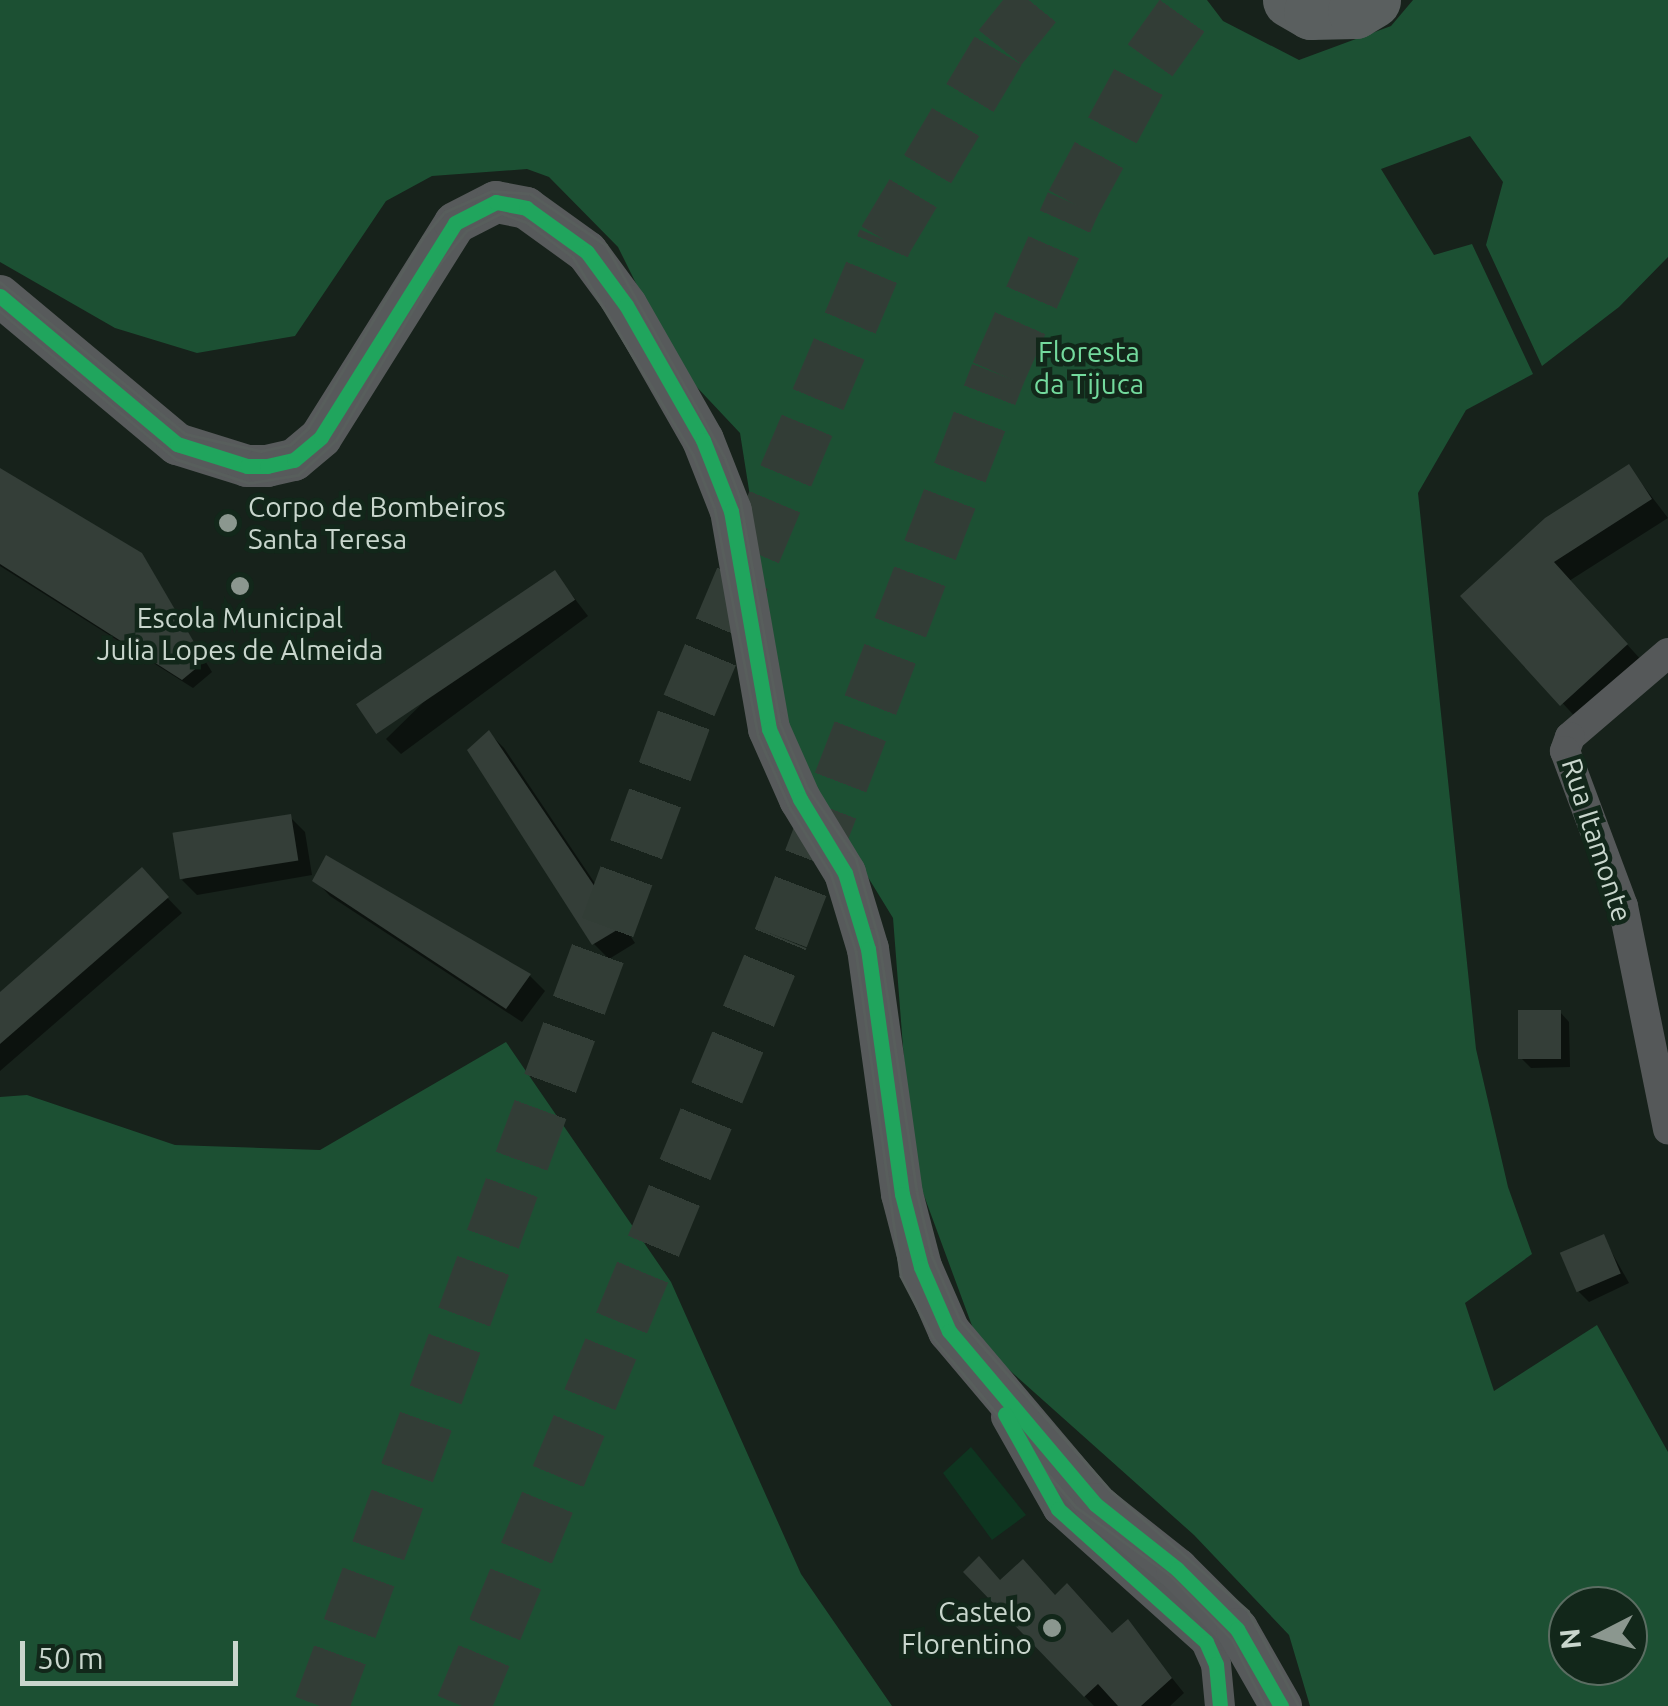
<!DOCTYPE html>
<style>
body{margin:0}
#map{position:relative;width:1668px;height:1706px;overflow:hidden;background:#17221b;font-family:Ubuntu,sans-serif}
div>[style]{position:absolute}
[style*='--x']{left:calc(var(--x)*1px);top:calc(var(--y)*1px);width:calc(var(--w)*1px);rotate:calc(var(--a)*1deg)}
.green>*{inset:0;background:#0e3520}
.forest>*{inset:0;background:#1c5033}
.shadow>*{inset:0;background:#0007}
.building>*{inset:0;background:#343e38;transform-origin:0 0}
.highway-tunnel>*{height:55px;margin-top:-27.5px;transform-origin:0;background:repeating-linear-gradient(90deg,#323d36 0 55px,transparent 0 83px)}
.street>*{height:30px;margin:-15px;padding:0 15px;transform-origin:15px;border-radius:15px;background:#555859}
.secondary>*{height:42px;margin:-21px;padding:0 21px;transform-origin:21px;border-radius:21px;background:#575a5b}
.highway>*{height:55px;margin:-27.5px;padding:0 27.5px;transform-origin:27.5px;border-radius:27.5px;background:#5a5f5f}
.tram>*{height:2.5px;margin:-1.25px;padding:0 1.25px;transform-origin:1.25px;border-radius:1.25px;background:#585e5c}
.cycleway>*{height:15px;margin:-7.5px;padding:0 7.5px;transform-origin:7.5px;border-radius:7.5px;background:#20a55d}
.dots>*{width:28px;height:28px;translate:-50% -50%;box-sizing:border-box;border:5px solid #12271a;border-radius:50%}
span{translate:-50% -50%;white-space:nowrap;text-align:center;line-height:1.15;-webkit-text-stroke:9px #12271a;paint-order:stroke}
.park-label{font-size:28px;color:#73da9d}
.poi-label{font-size:28px;color:#c9d6cd}
.left{translate:0 -50%;text-align:left}
.right{translate:-100% -50%;text-align:right}
.street-label{font-size:28px;color:#c9d6cd}
.north{position:absolute;left:1548px;top:1586px;width:100px;height:100px;box-sizing:border-box;background:#12271a;border:2px solid #5b6d62;border-radius:50%;rotate:264deg;font-size:28px;font-weight:700;line-height:40px;text-align:center;color:#c9d6cd}
.north::after{content:'';display:block;margin:auto;width:35px;height:45px;background:#8b978f;clip-path:polygon(50% 0,100% 100%,50% 72%,0 100%)}
.scale{position:absolute;left:20px;top:1641px;width:218px;height:45px;box-sizing:border-box;border:5px solid #c9d6cd;border-top:0;padding-left:12px;font-size:30px;line-height:35px;white-space:nowrap;color:#c9d6cd;-webkit-text-stroke:8px #12271a;paint-order:stroke}
</style>
<div id="map">
<div class="green">
<i style="clip-path:polygon(971px 1447px,1026px 1515px,992px 1540px,943px 1473px)"></i>
</div>
<div class="forest">
<i style="clip-path:polygon(evenodd,0 0,1207px 0,1223px 21px,1299px 60px,1391px 26px,1413px 0,1668px 0,1668px 257px,1619px 307px,1542px 366px,1486px 245px,1503px 182px,1470px 136px,1381px 169px,1434px 255px,1472px 244px,1533px 374px,1466px 410px,1418px 493px,1476px 1049px,1508px 1187px,1532px 1254px,1465px 1303px,1494px 1391px,1597px 1325px,1668px 1452px,1668px 1706px,1310px 1706px,1289px 1635px,1194px 1535px,978px 1342px,912px 1163px,893px 918px,790px 750px,740px 433px,677px 366px,618px 247px,549px 177px,527px 169px,432px 176px,386px 201px,295px 336px,197px 353px,115px 328px,0 262px,0 0,1568px 1606px,1628px 1606px,1628px 1666px,1568px 1666px,1568px 1606px)"></i>
<i style="clip-path:polygon(506px 1042px,671px 1282px,801px 1574px,892px 1706px,0 1706px,0 1097px,27px 1095px,175px 1145px,320px 1150px)"></i>
</div>
<div class="shadow">
<i style="clip-path:polygon(1629px 467px,1668px 518px,1569px 581px,1644px 663px,1580px 722px,1464px 596px)"></i>
<i style="clip-path:polygon(0 471px,140px 555px,212px 672px,193px 688px,0 566px)"></i>
<i style="clip-path:polygon(555px 573px,588px 616px,401px 754px,386px 739px)"></i>
<i style="clip-path:polygon(489px 733px,504px 748px,635px 943px,609px 959px,594px 944px)"></i>
<i style="clip-path:polygon(290px 817px,305px 832px,312px 875px,197px 895px,182px 880px)"></i>
<i style="clip-path:polygon(327px 859px,530px 976px,545px 991px,522px 1022px,330px 896px,315px 880px)"></i>
<i style="clip-path:polygon(156px 886px,182px 913px,0 1071px,0 995px)"></i>
<i style="clip-path:polygon(1560px 1012px,1569px 1022px,1570px 1067px,1531px 1068px,1521px 1058px)"></i>
<i style="clip-path:polygon(1603px 1237px,1629px 1283px,1589px 1302px,1579px 1292px)"></i>
<i style="clip-path:polygon(966px 1572px,1056px 1597px,1112px 1636px,1127px 1622px,1184px 1693px,1170px 1706px,1094px 1706px)"></i>
</div>
<div class="building">
<i style="clip-path:polygon(1629px 464px,1652px 499px,1554px 562px,1628px 644px,1560px 706px,1460px 596px,1545px 518px)"></i>
<i style="clip-path:polygon(0 468px,142px 553px,205px 661px,182px 680px,0 564px)"></i>
<i style="left:555px;top:570px;width:36px;height:240px;rotate:56deg"></i>
<i style="clip-path:polygon(489px 730px,622px 927px,592px 945px,467px 750px)"></i>
<i style="left:291px;top:814px;width:47px;height:120px;rotate:81deg"></i>
<i style="clip-path:polygon(326px 855px,531px 974px,506px 1009px,312px 881px)"></i>
<i style="clip-path:polygon(142px 867px,169px 897px,0 1044px,0 992px)"></i>
<i style="left:1561px;top:1010px;width:49px;height:43px;rotate:90deg"></i>
<i style="left:1604px;top:1234px;width:43px;height:48px;rotate:67deg"></i>
<i style="clip-path:polygon(979px 1556px,1000px 1580px,1023px 1559px,1055px 1595px,1067px 1583px,1112px 1633px,1128px 1619px,1172px 1678px,1141px 1706px,1118px 1706px,1098px 1684px,1084px 1697px,963px 1572px)"></i>
</div>
<div class="highway-tunnel">
<i style="--x:321;--y:1706;--w:1067;--a:-69.81"></i>
<i style="--x:689;--y:705;--w:505;--a:-67.14"></i>
<i style="--x:885;--y:240;--w:225;--a:-59.2"></i>
<i style="--x:1000;--y:47;--w:60;--a:-51"></i>
<i style="--x:463;--y:1706;--w:832;--a:-67.53"></i>
<i style="--x:781;--y:937;--w:604;--a:-68.96"></i>
<i style="--x:998;--y:373;--w:186;--a:-66.2"></i>
<i style="--x:1073;--y:203;--w:162;--a:-61.7"></i>
<i style="--x:1150;--y:60;--w:74;--a:-54.4"></i>
</div>
<div class="street">
<i style="--x:1668;--y:653;--w:129;--a:139.4"></i>
<i style="--x:1570;--y:737;--w:15;--a:110"></i>
<i style="--x:1565;--y:751;--w:165;--a:69.5"></i>
<i style="--x:1623;--y:906;--w:228;--a:78.6"></i>
<i style="--x:1006;--y:1417;--w:106;--a:60.5"></i>
<i style="--x:1058;--y:1509;--w:199;--a:41.9"></i>
<i style="--x:1206;--y:1642;--w:24;--a:66"></i>
<i style="--x:1216;--y:1664;--w:42;--a:84.6"></i>
</div>
<div class="secondary">
<i style="--x:0;--y:296;--w:231;--a:39.9"></i>
<i style="--x:177;--y:444;--w:73;--a:17.4"></i>
<i style="--x:247;--y:466;--w:20;--a:0"></i>
<i style="--x:267;--y:466;--w:28;--a:-13"></i>
<i style="--x:294;--y:460;--w:35;--a:-40"></i>
<i style="--x:321;--y:437;--w:252;--a:-57.9"></i>
<i style="--x:455;--y:223;--w:46;--a:-27.1"></i>
<i style="--x:496;--y:202;--w:31;--a:11"></i>
<i style="--x:526;--y:208;--w:75;--a:35.8"></i>
<i style="--x:587;--y:252;--w:66;--a:53.7"></i>
<i style="--x:626;--y:305;--w:155;--a:60.3"></i>
<i style="--x:703;--y:440;--w:76;--a:68.5"></i>
<i style="--x:731;--y:511;--w:221;--a:80.1"></i>
<i style="--x:769;--y:729;--w:77;--a:66.1"></i>
<i style="--x:800;--y:799;--w:87;--a:58.7"></i>
<i style="--x:845;--y:873;--w:79;--a:73.2"></i>
<i style="--x:868;--y:949;--w:247;--a:82.1"></i>
<i style="--x:902;--y:1194;--w:75;--a:75.4"></i>
<i style="--x:921;--y:1267;--w:70;--a:66.4"></i>
<i style="--x:949;--y:1331;--w:226;--a:49.8"></i>
<i style="--x:1095;--y:1504;--w:105;--a:38.4"></i>
<i style="--x:1177;--y:1569;--w:85;--a:45"></i>
<i style="--x:1237;--y:1629;--w:89;--a:60.3"></i>
</div>
<div class="highway">
<i style="--x:1290;--y:0;--w:24;--a:30"></i>
<i style="--x:1311;--y:12;--w:44;--a:-1.3"></i>
<i style="--x:1355;--y:11;--w:21;--a:-31"></i>
</div>
<div class="tram">
<i style="--x:0;--y:282;--w:240;--a:39.3"></i>
<i style="--x:186;--y:434;--w:77;--a:12.8"></i>
<i style="--x:261;--y:451;--w:30;--a:-12"></i>
<i style="--x:290;--y:445;--w:25;--a:-43"></i>
<i style="--x:308;--y:428;--w:223;--a:-58.9"></i>
<i style="--x:423;--y:237;--w:33;--a:-49"></i>
<i style="--x:445;--y:212;--w:51;--a:-24.1"></i>
<i style="--x:492;--y:191;--w:39;--a:4"></i>
<i style="--x:531;--y:194;--w:91;--a:34.2"></i>
<i style="--x:606;--y:245;--w:244;--a:60.8"></i>
<i style="--x:725;--y:458;--w:43;--a:69.4"></i>
<i style="--x:740;--y:498;--w:229;--a:79.9"></i>
<i style="--x:780;--y:723;--w:69;--a:67.1"></i>
<i style="--x:807;--y:787;--w:86;--a:55.4"></i>
<i style="--x:856;--y:858;--w:85;--a:74.3"></i>
<i style="--x:879;--y:940;--w:255;--a:81.4"></i>
<i style="--x:917;--y:1192;--w:66;--a:76.8"></i>
<i style="--x:932;--y:1256;--w:70;--a:66.4"></i>
<i style="--x:960;--y:1320;--w:228;--a:48.6"></i>
<i style="--x:1111;--y:1491;--w:182;--a:41.2"></i>
<i style="--x:1248;--y:1611;--w:108;--a:61.8"></i>
<i style="--x:0;--y:311;--w:230;--a:40.1"></i>
<i style="--x:176;--y:459;--w:77;--a:18.2"></i>
<i style="--x:249;--y:483;--w:50;--a:-9.3"></i>
<i style="--x:298;--y:475;--w:52;--a:-42.6"></i>
<i style="--x:336;--y:440;--w:207;--a:-59.5"></i>
<i style="--x:441;--y:262;--w:40;--a:-51"></i>
<i style="--x:466;--y:231;--w:39;--a:-27"></i>
<i style="--x:501;--y:213;--w:29;--a:20"></i>
<i style="--x:528;--y:223;--w:56;--a:37.1"></i>
<i style="--x:573;--y:257;--w:231;--a:58.7"></i>
<i style="--x:693;--y:454;--w:59;--a:68.2"></i>
<i style="--x:715;--y:509;--w:230;--a:79.2"></i>
<i style="--x:758;--y:735;--w:80;--a:66.3"></i>
<i style="--x:790;--y:808;--w:78;--a:58.2"></i>
<i style="--x:831;--y:874;--w:81;--a:72"></i>
<i style="--x:856;--y:951;--w:328;--a:82.1"></i>
<i style="--x:901;--y:1276;--w:71;--a:62.4"></i>
<i style="--x:934;--y:1339;--w:219;--a:49.8"></i>
<i style="--x:1075;--y:1506;--w:117;--a:36"></i>
<i style="--x:1170;--y:1575;--w:89;--a:45.9"></i>
<i style="--x:1232;--y:1639;--w:75;--a:63.8"></i>
</div>
<div class="cycleway">
<i style="--x:0;--y:296;--w:231;--a:39.9"></i>
<i style="--x:177;--y:444;--w:73;--a:17.4"></i>
<i style="--x:247;--y:466;--w:20;--a:0"></i>
<i style="--x:267;--y:466;--w:28;--a:-13"></i>
<i style="--x:294;--y:460;--w:35;--a:-40"></i>
<i style="--x:321;--y:437;--w:252;--a:-57.9"></i>
<i style="--x:455;--y:223;--w:46;--a:-27.1"></i>
<i style="--x:496;--y:202;--w:31;--a:11"></i>
<i style="--x:526;--y:208;--w:75;--a:35.8"></i>
<i style="--x:587;--y:252;--w:66;--a:53.7"></i>
<i style="--x:626;--y:305;--w:155;--a:60.3"></i>
<i style="--x:703;--y:440;--w:76;--a:68.5"></i>
<i style="--x:731;--y:511;--w:221;--a:80.1"></i>
<i style="--x:769;--y:729;--w:77;--a:66.1"></i>
<i style="--x:800;--y:799;--w:87;--a:58.7"></i>
<i style="--x:845;--y:873;--w:79;--a:73.2"></i>
<i style="--x:868;--y:949;--w:247;--a:82.1"></i>
<i style="--x:902;--y:1194;--w:75;--a:75.4"></i>
<i style="--x:921;--y:1267;--w:70;--a:66.4"></i>
<i style="--x:949;--y:1331;--w:226;--a:49.8"></i>
<i style="--x:1095;--y:1504;--w:105;--a:38.4"></i>
<i style="--x:1177;--y:1569;--w:85;--a:45"></i>
<i style="--x:1237;--y:1629;--w:89;--a:60.3"></i>
<i style="--x:1005;--y:1414;--w:109;--a:60.8"></i>
<i style="--x:1058;--y:1509;--w:199;--a:41.9"></i>
<i style="--x:1206;--y:1642;--w:24;--a:66"></i>
<i style="--x:1216;--y:1664;--w:42;--a:84.6"></i>
</div>
<div class="dots">
<i style="left:228px;top:523px;background:#8b978f"></i>
<i style="left:240px;top:586px;background:#8b978f"></i>
<i style="left:1052px;top:1628px;background:#8b978f"></i>
</div>
<div class="park-label">
<span style="left:1089px;top:368px">Floresta<br>da Tijuca</span>
</div>
<div class="poi-label">
<span class="left" style="left:248px;top:523px">Corpo de Bombeiros<br>Santa Teresa</span>
<span style="left:240px;top:634px">Escola Municipal<br>Julia Lopes de Almeida</span>
<span class="right" style="left:1032px;top:1628px">Castelo<br>Florentino</span>
</div>
<div class="street-label">
<span style="left:1597px;top:840px;rotate:72deg">Rua Itamonte</span>
</div>
<div class="north">N</div>
<div class="scale">50 m</div>
</div>
